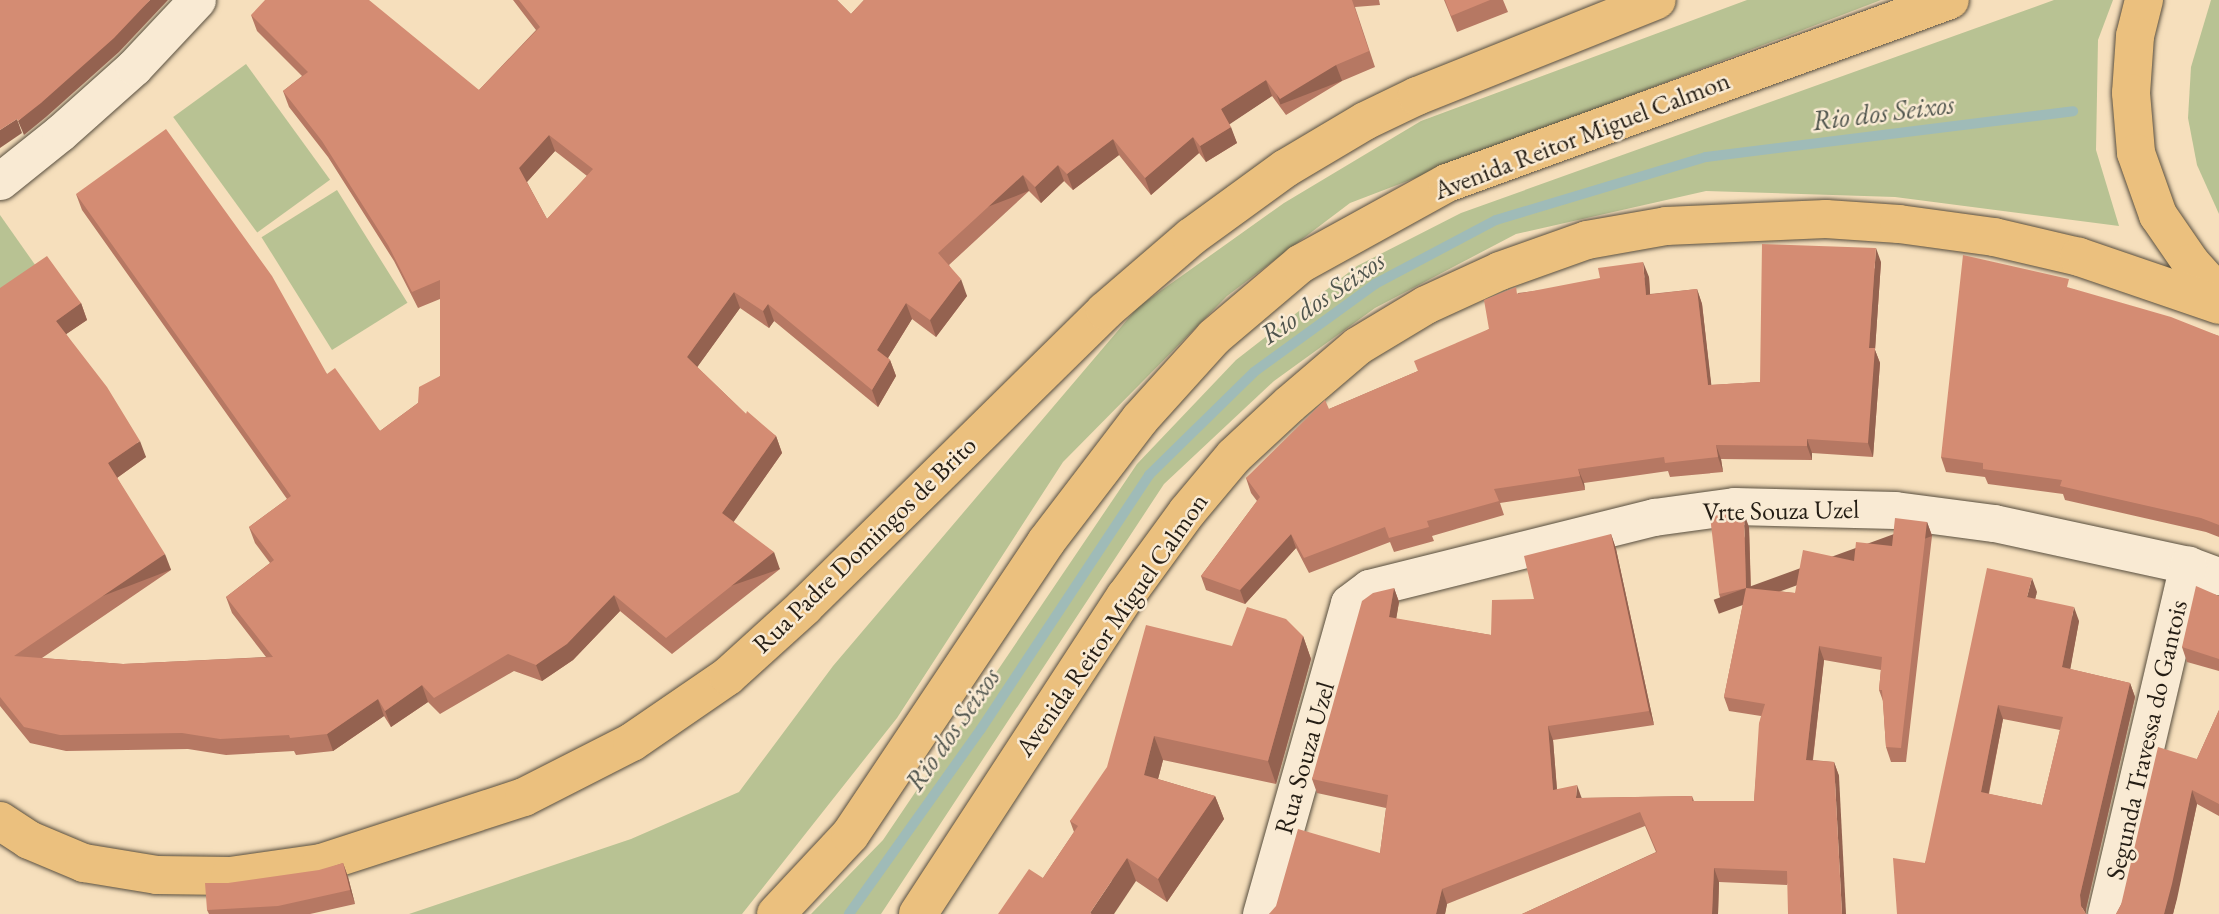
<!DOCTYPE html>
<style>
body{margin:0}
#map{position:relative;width:2219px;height:914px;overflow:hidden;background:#f6dfbc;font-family:"EB Garamond",serif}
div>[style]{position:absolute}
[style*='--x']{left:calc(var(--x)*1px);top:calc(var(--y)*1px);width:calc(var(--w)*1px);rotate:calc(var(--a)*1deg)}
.green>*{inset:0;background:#b8c293;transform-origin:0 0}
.stream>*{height:10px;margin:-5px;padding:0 5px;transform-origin:5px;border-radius:5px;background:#9fbbb8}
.roads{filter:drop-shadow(0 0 2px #584e3e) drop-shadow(0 0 2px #584e3e)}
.minor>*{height:37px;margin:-18.5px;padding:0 18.5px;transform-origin:18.5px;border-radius:18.5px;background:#f9ead3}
.major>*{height:38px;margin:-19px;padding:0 19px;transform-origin:19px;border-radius:19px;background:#ebc07e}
.wall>*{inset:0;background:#b67863}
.shaded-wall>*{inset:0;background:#946250;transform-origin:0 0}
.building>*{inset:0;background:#d48c73}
span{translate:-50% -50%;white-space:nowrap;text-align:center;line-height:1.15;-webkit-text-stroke:5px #f9ead3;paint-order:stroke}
.street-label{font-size:26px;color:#241d14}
.water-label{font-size:28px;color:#4f544d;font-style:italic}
</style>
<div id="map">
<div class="green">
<i style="clip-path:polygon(1747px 0,1881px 0,1350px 203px,1227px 296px,1063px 462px,897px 718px,742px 914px,409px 914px,631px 839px,739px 792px,833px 666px,1138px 307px,1284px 203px,1421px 121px)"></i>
<i style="clip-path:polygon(2054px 0,2113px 0,2098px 40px,2096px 150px,2119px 226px,1895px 197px,1706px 191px,1516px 234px,1375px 308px,1274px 381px,1164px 484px,881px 914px,811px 914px,883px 840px,1137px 464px,1236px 360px,1357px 266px,1461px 213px)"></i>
<i style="clip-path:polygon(2211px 0,2219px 0,2219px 214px,2197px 165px,2188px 118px,2191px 67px)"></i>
<i style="left:246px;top:64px;width:143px;height:90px;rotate:54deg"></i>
<i style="left:337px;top:190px;width:133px;height:89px;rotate:58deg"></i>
<i style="clip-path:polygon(0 215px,38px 269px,0 296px)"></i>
</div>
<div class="stream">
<i style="--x:849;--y:914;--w:227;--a:-54.5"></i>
<i style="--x:981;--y:729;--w:305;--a:-56.5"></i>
<i style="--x:1149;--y:475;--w:147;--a:-44.4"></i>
<i style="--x:1254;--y:372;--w:150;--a:-36"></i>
<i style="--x:1375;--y:284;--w:137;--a:-27.9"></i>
<i style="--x:1496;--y:220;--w:219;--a:-16.7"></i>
<i style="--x:1706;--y:157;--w:370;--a:-7.1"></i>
</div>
<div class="roads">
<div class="minor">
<i style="--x:0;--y:181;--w:77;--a:-38.7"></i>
<i style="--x:60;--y:133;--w:99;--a:-41.7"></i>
<i style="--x:134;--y:67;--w:92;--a:-46.8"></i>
<i style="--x:1261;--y:914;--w:323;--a:-74.2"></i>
<i style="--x:1349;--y:603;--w:25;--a:-37"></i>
<i style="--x:1369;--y:588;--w:294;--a:-14"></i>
<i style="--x:1654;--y:517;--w:81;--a:-7.8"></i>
<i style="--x:1734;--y:506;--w:161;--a:1.4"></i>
<i style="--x:1895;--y:510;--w:100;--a:7.5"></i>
<i style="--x:1994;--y:523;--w:198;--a:12.2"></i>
<i style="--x:2188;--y:565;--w:33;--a:20"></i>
<i style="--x:2106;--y:914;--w:359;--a:-76.8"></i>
</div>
<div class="major">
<i style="--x:2144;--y:0;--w:37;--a:104"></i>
<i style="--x:2135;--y:36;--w:57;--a:94"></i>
<i style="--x:2131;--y:93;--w:60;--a:85.2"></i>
<i style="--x:2136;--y:153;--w:66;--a:70.5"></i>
<i style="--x:2158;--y:215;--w:58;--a:55.5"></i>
<i style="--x:2191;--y:263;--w:42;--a:47.9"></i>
<i style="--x:0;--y:821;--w:35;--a:33"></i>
<i style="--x:29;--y:840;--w:60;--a:22.7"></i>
<i style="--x:84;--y:863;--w:74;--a:9.3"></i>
<i style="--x:157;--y:875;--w:73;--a:0.8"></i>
<i style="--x:230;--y:876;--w:92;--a:-8.1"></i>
<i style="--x:321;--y:863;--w:213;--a:-18"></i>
<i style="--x:524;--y:797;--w:121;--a:-27"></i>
<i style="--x:632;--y:742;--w:116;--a:-34.5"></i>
<i style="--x:728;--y:676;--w:103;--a:-42.2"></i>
<i style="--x:804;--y:607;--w:422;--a:-44.5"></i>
<i style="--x:1105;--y:311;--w:113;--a:-40.7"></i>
<i style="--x:1191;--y:237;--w:117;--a:-36"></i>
<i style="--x:1286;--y:168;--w:92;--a:-30.7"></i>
<i style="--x:1365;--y:121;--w:58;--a:-25.7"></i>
<i style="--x:1417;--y:96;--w:258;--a:-21.8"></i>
<i style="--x:776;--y:914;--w:108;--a:-46.9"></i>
<i style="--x:850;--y:835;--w:353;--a:-56.2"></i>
<i style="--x:1046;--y:542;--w:155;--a:-52.6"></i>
<i style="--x:1140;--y:419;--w:110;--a:-47.9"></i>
<i style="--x:1214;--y:337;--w:113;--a:-40.3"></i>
<i style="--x:1300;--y:264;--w:168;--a:-28.9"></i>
<i style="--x:1447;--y:183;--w:535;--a:-19.99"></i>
<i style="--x:918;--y:914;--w:379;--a:-56.9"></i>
<i style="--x:1125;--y:597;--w:105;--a:-53.9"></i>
<i style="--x:1187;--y:512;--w:73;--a:-50"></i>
<i style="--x:1234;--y:456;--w:76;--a:-42.9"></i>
<i style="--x:1290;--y:404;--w:89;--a:-40.5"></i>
<i style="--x:1358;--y:346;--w:79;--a:-31.1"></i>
<i style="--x:1426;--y:305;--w:81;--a:-24.7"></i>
<i style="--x:1500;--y:271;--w:92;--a:-19.6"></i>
<i style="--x:1587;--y:240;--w:80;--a:-10"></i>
<i style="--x:1666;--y:226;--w:160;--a:-2.5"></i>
<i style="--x:1826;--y:219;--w:73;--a:3.9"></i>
<i style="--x:1899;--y:224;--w:96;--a:7.8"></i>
<i style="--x:1994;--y:237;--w:87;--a:13.2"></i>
<i style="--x:2079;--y:257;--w:148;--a:18.9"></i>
</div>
</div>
<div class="wall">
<i style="clip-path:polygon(evenodd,513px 0,837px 0,851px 14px,864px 0,1379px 0,1380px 5px,1355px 7px,1375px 67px,1342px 81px,1286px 115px,1272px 96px,1229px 124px,1237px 143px,1206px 162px,1199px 153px,1151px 195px,1119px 155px,1073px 190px,1064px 181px,1041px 203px,1029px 191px,949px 265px,967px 296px,936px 337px,912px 319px,888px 358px,890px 360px,896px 376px,878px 407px,774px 321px,769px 328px,740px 308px,697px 367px,746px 414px,776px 436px,782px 453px,733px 522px,780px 569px,672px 654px,620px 611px,573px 660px,542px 681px,514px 671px,440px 714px,428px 702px,391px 727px,384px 716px,333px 751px,296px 755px,294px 751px,226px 755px,188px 749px,66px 751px,30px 743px,0 706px,0 288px,81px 303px,87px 320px,66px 334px,146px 457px,117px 478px,171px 570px,42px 658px,123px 664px,266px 657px,232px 613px,226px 597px,270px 563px,255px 543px,249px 527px,287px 499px,82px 210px,76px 194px,327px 374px,380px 431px,418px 403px,440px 376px,440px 299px,418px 308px,394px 261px,328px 157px,289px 107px,283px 91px,302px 76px,257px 31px,251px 15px,479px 90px,536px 30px,513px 0,555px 151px,587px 176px,547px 219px,527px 182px,555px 151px)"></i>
<i style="clip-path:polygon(1444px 0,1503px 0,1508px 12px,1457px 32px)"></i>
<i style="clip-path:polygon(1881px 262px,1875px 350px,1880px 363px,1873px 457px,1812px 453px,1812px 460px,1721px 459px,1723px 472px,1670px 477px,1668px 471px,1584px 483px,1585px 490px,1500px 503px,1504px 515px,1432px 536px,1434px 541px,1394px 552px,1390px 542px,1309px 573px,1296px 548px,1245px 604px,1206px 590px,1201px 576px,1257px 501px,1251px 493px,1246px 478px,1329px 409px,1418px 371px,1489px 329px,1518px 293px,1649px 277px,1650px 294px,1697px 289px,1702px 304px,1711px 385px,1760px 382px)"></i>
<i style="clip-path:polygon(2072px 289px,2219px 336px,2219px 537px,2206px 532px,2065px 500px,2063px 494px,1988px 484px,1985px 477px,1946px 472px,1941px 457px)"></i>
<i style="clip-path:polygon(1927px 522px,1932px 536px,1906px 762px,1891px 762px,1886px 747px,1883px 701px,1879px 690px,1881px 670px,1824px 660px,1813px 760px,1834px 762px,1839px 776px,1787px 885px,1719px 882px,1718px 914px,1522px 914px,1656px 852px,1645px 826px,1447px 904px,1445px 914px,1269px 914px,1380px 853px,1386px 808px,1317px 793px,1312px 779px,1394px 588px,1399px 602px,1396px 619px,1491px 635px,1611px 534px,1616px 549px,1654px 725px,1553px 740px,1557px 789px,1582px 798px,1692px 796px,1694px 801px,1754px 801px,1761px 716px,1729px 711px,1724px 697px,1743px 604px,1724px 609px,1719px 594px,1749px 527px,1751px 588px,1795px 593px,1854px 561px,1892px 546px)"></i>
<i style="clip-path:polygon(evenodd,2037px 592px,2035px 599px,2079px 621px,2070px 669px,2130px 683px,2135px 697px,2086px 909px,1925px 863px,2037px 592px,2003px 719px,2060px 730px,2042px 805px,1989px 794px,2003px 719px)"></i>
<i style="clip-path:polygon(2219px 596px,2219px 671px,2187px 662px,2182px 647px)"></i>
<i style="clip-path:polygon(1303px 636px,1311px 659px,1276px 784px,1163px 760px,1158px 779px,1215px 796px,1224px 819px,1167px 902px,1136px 881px,1043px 878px,1074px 832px,1070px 821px,1232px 646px)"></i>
<i style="clip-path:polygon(2219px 710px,2219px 816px,2197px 804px,2173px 914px,2116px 914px,2197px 759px)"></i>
<i style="clip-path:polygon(343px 863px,348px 877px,355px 904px,310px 914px,209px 914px,207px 910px)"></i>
</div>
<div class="shaded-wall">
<i style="clip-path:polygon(150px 0,168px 0,119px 52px,46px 117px,24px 135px,18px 121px)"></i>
<i style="left:1336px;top:65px;width:17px;height:66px;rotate:69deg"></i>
<i style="clip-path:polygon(1266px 80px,1272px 96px,1227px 126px,1221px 109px)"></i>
<i style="clip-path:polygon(17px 119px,22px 133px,0 148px,0 130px)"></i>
<i style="clip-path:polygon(1231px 127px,1237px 143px,1206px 162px,1200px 146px)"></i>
<i style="clip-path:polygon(549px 135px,555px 151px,525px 184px,519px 168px)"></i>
<i style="clip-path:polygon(1193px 137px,1199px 153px,1151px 195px,1145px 178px)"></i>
<i style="clip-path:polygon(1113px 139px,1119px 155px,1073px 190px,1067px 174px)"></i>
<i style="clip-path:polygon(1058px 165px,1064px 181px,1041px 203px,1035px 187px)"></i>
<i style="left:1023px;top:175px;width:17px;height:115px;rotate:69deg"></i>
<i style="clip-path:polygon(1876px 248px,1881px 262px,1875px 350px,1880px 363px,1873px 457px,1868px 443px,1869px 348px)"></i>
<i style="clip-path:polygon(1643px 262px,1649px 277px,1651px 309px,1646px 295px)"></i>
<i style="clip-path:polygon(961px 279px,967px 296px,936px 337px,930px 320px)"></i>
<i style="clip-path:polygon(1697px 289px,1702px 304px,1713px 399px,1708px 385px)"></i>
<i style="clip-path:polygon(734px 292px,740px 308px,693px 373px,687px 357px)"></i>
<i style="clip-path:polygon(81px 303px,87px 320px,62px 337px,56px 321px)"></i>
<i style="clip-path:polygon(906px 303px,912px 319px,883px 366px,877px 350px)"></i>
<i style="clip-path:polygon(768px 304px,774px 321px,769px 328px,763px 311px)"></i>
<i style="clip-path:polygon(890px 360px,896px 376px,878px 407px,872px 390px)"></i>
<i style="clip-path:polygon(776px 436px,782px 453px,728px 530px,722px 513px)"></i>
<i style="clip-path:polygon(1807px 439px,1812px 453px,1812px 460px,1807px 446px)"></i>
<i style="clip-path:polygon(140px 441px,146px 457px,114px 480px,108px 463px)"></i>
<i style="clip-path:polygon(1716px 445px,1721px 459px,1723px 472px,1718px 457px)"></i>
<i style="clip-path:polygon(1578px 469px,1584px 483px,1585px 490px,1580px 476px)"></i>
<i style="clip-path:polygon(1744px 513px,1749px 527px,1751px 602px,1746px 588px)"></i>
<i style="left:1927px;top:522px;width:15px;height:227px;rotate:70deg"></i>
<i style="clip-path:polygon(1291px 534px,1296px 548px,1245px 604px,1240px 590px)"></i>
<i style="clip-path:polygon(1611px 534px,1616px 549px,1654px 725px,1649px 711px)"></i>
<i style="left:774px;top:552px;width:18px;height:138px;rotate:71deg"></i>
<i style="left:165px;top:554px;width:17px;height:182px;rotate:69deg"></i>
<i style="clip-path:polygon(2032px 578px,2037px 592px,2032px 611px,2027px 597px)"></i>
<i style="clip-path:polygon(1394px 588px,1399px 602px,1394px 632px,1389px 617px)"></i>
<i style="clip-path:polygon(614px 595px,620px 611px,573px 660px,542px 681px,536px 665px)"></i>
<i style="clip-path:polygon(2074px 607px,2079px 621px,2068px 682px,2062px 667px)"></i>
<i style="clip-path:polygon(1303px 636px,1311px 659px,1276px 784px,1268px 761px)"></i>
<i style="clip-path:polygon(1819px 646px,1824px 660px,1811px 774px,1806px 760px)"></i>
<i style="clip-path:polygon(2130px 683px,2135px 697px,2086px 909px,2086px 914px,2081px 906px,2080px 895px)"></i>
<i style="clip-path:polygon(422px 685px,428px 702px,391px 727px,385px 711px)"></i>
<i style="clip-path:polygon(378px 699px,384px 716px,333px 751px,327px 734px)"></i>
<i style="clip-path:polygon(1998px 705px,2003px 719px,1986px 806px,1981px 792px)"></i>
<i style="clip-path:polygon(1548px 726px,1553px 740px,1558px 804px,1553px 790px)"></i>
<i style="clip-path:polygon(1154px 736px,1163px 760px,1153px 798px,1144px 775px)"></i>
<i style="clip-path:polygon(1834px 762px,1839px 776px,1846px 914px,1842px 914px)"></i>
<i style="clip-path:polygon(1577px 785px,1582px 799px,1576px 798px)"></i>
<i style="clip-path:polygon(2192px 790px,2197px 804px,2177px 899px,2173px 914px,2164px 914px)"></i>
<i style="clip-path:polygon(1215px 796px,1224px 819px,1167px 902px,1158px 879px)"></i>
<i style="clip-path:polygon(1127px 858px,1136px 881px,1114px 914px,1091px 914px,1090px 913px)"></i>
<i style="clip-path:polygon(343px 863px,348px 877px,355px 904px,350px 890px)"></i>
<i style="clip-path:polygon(1714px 868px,1719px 882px,1718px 914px,1712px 914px)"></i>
<i style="clip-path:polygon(1442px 889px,1447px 904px,1445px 914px,1436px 914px)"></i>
</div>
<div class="building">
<i style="clip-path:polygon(0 0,150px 0,114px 38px,41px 103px,18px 121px,17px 119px,0 130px)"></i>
<i style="clip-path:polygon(evenodd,265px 0,369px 0,479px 90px,540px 27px,519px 0,837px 0,851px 14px,864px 0,1352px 0,1369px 51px,1336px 65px,1280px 99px,1266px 80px,1221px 109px,1231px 127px,1200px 146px,1193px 137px,1145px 178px,1113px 139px,1067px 174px,1058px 165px,1035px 187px,1023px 175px,938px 253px,961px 279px,930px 320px,906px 303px,877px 350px,890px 360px,872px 390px,768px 304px,763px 311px,734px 292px,687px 357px,746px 414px,747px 411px,776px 436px,722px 513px,774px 552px,666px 638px,614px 595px,567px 644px,536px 665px,508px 654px,434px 698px,422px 685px,385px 711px,378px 699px,327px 734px,290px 738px,289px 735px,220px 739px,182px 733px,60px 735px,24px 727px,0 697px,0 288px,47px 256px,81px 303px,56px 321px,107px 387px,140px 441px,108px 463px,165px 554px,14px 656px,123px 664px,273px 657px,226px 597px,274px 560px,249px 527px,291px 496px,76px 194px,166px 129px,272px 276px,327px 374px,335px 368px,380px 431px,418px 403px,419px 387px,440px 376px,440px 280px,412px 292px,388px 245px,322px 141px,283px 91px,308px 72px,251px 15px,265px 0,549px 135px,593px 169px,547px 219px,519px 168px,549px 135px)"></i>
<i style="clip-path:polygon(1445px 0,1490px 0,1451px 16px)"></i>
<i style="clip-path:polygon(1762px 244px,1876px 248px,1869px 348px,1875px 348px,1868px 443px,1807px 439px,1807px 446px,1716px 445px,1718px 457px,1665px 463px,1664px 457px,1578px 469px,1580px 476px,1494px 489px,1499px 501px,1427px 521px,1429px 527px,1389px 538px,1385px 527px,1304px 558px,1291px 534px,1240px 590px,1201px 576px,1260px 497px,1246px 478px,1325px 400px,1329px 409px,1418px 371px,1414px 361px,1489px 329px,1484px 300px,1516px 287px,1517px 294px,1600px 278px,1598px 268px,1643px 262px,1646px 295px,1697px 289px,1708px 385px,1760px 382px)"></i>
<i style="clip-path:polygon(1963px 255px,2069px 279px,2067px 287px,2171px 317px,2219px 336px,2219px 525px,2201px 518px,2060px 486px,2062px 480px,1983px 469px,1983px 463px,1941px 457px)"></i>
<i style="clip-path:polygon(1744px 513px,1746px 588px,1719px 594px,1710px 516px)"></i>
<i style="clip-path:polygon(1895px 518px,1927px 522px,1901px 748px,1886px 747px,1882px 690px,1879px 690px,1882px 657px,1819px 646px,1806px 760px,1834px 762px,1842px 914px,1788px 914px,1787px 871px,1714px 868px,1712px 914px,1522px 914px,1657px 852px,1640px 812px,1442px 889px,1436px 914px,1269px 914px,1276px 906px,1298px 829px,1380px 853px,1388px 795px,1312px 779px,1362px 601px,1373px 593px,1394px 588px,1389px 617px,1491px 635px,1492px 600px,1534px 599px,1524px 556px,1611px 534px,1649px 711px,1548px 726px,1553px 790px,1577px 785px,1576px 798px,1692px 796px,1692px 801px,1754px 801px,1759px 723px,1765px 704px,1724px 697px,1746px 588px,1795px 593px,1803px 550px,1854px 561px,1856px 542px,1892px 546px)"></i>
<i style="clip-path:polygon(evenodd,1987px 568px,2032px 578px,2027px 597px,2074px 607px,2062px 667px,2130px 683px,2080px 895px,2081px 906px,2086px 914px,1897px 914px,1893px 858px,1925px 863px,1987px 568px,1998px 705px,2063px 717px,2042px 805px,1981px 792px,1998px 705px)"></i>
<i style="clip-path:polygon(2196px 586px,2219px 596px,2219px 659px,2182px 647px)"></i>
<i style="clip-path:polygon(1247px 607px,1286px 619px,1303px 636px,1268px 761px,1154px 736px,1144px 775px,1215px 796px,1158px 879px,1127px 858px,1090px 913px,1092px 914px,998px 914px,1029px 869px,1043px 878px,1078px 826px,1070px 821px,1107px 767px,1146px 625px,1232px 646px)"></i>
<i style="clip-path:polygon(2219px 710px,2219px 804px,2192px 790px,2172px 884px,2164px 914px,2116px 914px,2121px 905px,2158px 747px,2197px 759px)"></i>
<i style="clip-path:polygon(343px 863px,350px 890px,278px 906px,207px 910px,205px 883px,228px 883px,319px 870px)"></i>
</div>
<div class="street-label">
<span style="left:1582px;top:136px;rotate:-21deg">Avenida Reitor Miguel Calmon</span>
<span style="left:1781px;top:511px;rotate:-1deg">Vrte Souza Uzel</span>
<span style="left:865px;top:545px;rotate:-44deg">Rua Padre Domingos de Brito</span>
<span style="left:1112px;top:625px;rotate:-55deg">Avenida Reitor Miguel Calmon</span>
<span style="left:2147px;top:740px;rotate:-77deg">Segunda Travessa do Gantois</span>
<span style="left:1305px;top:758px;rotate:-74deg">Rua Souza Uzel</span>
</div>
<div class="water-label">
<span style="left:1883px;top:112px;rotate:-7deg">Rio dos Seixos</span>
<span style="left:1322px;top:297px;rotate:-34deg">Rio dos Seixos</span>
<span style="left:952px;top:729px;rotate:-55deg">Rio dos Seixos</span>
</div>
</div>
